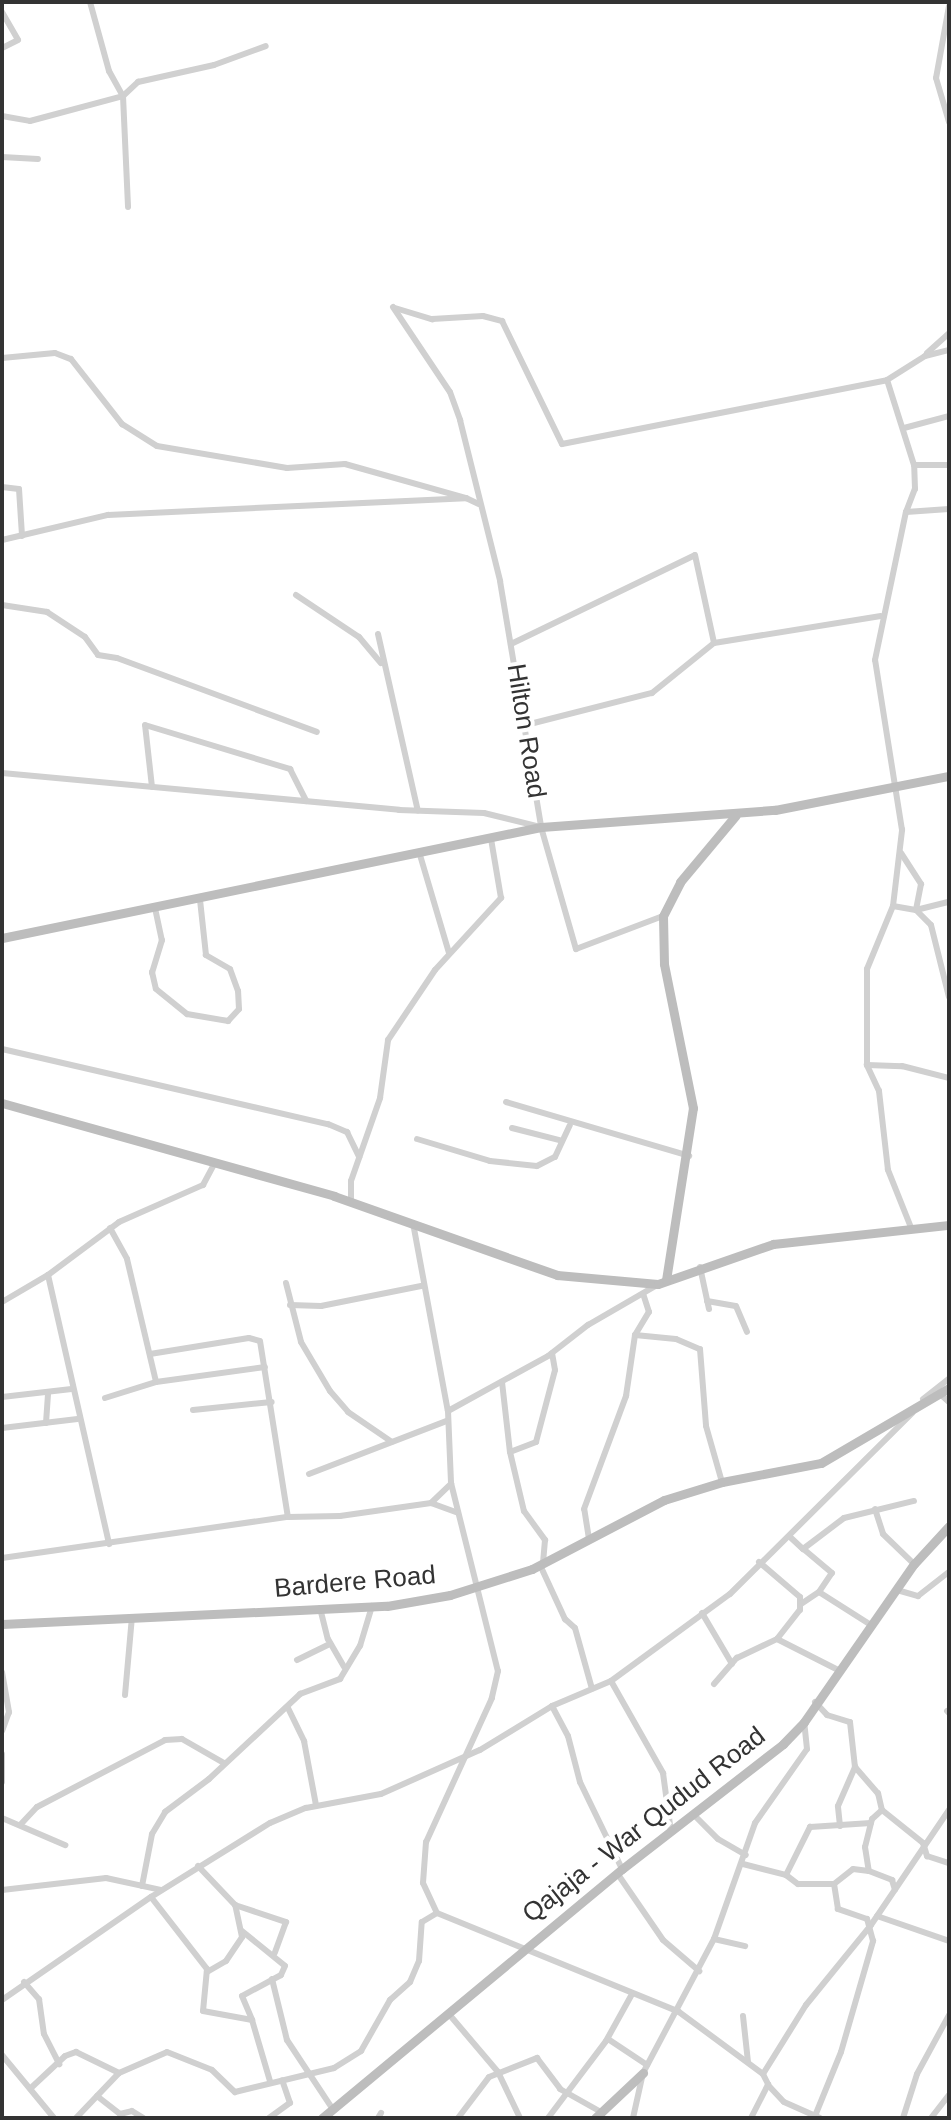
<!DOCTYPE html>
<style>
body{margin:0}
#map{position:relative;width:951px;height:2120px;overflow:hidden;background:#fff;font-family:Arial,sans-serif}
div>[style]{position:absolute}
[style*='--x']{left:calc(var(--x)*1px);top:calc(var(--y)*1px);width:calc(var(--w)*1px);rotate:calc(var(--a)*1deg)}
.street>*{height:6px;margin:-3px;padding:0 3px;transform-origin:3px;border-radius:3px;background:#d0d0d0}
.secondary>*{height:9px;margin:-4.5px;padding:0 4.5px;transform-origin:4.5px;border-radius:4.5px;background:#bdbdbd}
span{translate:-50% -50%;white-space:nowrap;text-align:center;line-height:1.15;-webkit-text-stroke:8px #fff;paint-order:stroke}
.street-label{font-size:26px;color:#333}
.frame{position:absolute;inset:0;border:4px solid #333;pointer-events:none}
</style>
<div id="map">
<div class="street">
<i style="--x:90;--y:2;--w:72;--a:74.6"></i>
<i style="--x:109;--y:71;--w:29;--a:61"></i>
<i style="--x:123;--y:96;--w:111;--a:87.4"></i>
<i style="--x:949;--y:6;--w:73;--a:100.2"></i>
<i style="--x:936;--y:78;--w:46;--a:73.5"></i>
<i style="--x:2;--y:12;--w:32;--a:60"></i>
<i style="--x:18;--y:40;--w:18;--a:153"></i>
<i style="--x:2;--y:116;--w:28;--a:10"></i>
<i style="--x:30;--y:121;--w:96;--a:-15"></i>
<i style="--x:123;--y:96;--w:21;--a:-43"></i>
<i style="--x:138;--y:82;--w:78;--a:-12.6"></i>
<i style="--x:214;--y:65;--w:55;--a:-20.1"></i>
<i style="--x:2;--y:157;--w:36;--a:3"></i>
<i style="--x:393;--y:307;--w:102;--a:56.2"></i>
<i style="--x:450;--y:392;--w:30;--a:70"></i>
<i style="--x:460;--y:420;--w:166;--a:76"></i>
<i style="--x:500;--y:581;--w:249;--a:80.5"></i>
<i style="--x:541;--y:827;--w:127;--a:74"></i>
<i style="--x:576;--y:949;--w:93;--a:-20.8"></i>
<i style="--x:395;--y:308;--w:39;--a:17"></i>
<i style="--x:432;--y:319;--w:51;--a:-3.4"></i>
<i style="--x:483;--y:316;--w:20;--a:15"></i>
<i style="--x:502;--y:321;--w:137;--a:64"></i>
<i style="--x:562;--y:444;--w:331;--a:-11.1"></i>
<i style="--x:927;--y:353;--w:30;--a:-42"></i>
<i style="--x:2;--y:358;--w:53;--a:-5.4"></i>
<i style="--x:55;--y:353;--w:17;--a:21"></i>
<i style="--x:71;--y:359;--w:83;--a:51.9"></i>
<i style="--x:122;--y:424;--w:41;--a:32.2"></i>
<i style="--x:157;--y:446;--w:132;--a:9.6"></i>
<i style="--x:287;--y:468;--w:58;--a:-3.9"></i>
<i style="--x:345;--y:464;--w:126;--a:15.7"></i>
<i style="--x:904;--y:428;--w:47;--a:-14.9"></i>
<i style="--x:914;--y:465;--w:35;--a:0"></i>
<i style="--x:2;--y:487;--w:17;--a:7"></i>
<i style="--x:19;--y:489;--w:47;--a:86.3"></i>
<i style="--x:906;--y:512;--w:25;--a:-69"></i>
<i style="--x:915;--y:489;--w:24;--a:-92"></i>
<i style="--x:914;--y:465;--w:89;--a:-107.6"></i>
<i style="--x:887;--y:380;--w:45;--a:-32.3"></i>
<i style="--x:925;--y:356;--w:25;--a:-14"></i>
<i style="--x:2;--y:540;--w:109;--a:-13.3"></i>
<i style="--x:108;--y:515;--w:358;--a:-2.7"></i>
<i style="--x:466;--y:498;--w:14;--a:25"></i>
<i style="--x:296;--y:595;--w:76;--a:33.7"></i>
<i style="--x:359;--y:637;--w:34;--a:50"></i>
<i style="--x:2;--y:605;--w:46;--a:8.8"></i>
<i style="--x:47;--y:612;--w:45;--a:33.3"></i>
<i style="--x:85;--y:637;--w:22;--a:54"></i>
<i style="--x:98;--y:655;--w:19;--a:9"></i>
<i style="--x:117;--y:658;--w:213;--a:20.3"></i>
<i style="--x:378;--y:634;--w:181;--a:77.3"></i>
<i style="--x:511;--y:644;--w:204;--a:-25.8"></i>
<i style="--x:695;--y:555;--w:90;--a:77.8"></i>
<i style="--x:526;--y:725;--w:130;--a:-14.3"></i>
<i style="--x:652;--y:693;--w:80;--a:-38.9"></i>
<i style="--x:714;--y:643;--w:169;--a:-9.2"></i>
<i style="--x:2;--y:773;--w:399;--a:5.3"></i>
<i style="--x:399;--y:810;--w:85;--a:2"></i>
<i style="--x:484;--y:813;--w:59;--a:13.8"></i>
<i style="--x:152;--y:787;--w:62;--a:-96.4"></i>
<i style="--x:145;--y:725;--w:152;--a:16.9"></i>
<i style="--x:290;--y:769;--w:36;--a:63"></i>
<i style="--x:901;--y:853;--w:37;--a:57"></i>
<i style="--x:921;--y:884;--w:26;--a:101"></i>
<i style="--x:916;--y:910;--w:21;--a:45"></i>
<i style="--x:931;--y:925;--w:74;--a:76"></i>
<i style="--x:420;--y:855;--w:102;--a:73.5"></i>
<i style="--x:893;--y:906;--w:23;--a:10"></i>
<i style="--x:916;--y:910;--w:34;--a:-14"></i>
<i style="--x:155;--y:908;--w:33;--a:78"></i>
<i style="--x:162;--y:940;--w:34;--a:107"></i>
<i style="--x:152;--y:972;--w:17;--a:77"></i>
<i style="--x:156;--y:989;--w:40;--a:39"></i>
<i style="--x:187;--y:1014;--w:42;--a:9.7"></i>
<i style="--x:228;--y:1021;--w:16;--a:-47"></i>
<i style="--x:239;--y:1009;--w:18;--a:-93"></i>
<i style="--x:238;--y:991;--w:23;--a:-110"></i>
<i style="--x:230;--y:969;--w:28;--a:-150"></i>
<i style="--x:206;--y:955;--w:55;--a:-96.2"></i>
<i style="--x:2;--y:1049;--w:335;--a:13"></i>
<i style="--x:328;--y:1124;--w:21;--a:23"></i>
<i style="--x:347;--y:1132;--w:28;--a:64"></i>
<i style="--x:867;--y:1065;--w:35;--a:2"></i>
<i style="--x:902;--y:1066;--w:49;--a:14.3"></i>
<i style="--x:506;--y:1102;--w:191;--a:16.4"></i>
<i style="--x:512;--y:1128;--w:49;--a:14.3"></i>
<i style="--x:417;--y:1139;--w:76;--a:16.8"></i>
<i style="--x:490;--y:1161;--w:47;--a:6.1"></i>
<i style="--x:537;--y:1166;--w:20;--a:-27"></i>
<i style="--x:555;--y:1157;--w:35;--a:-65"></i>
<i style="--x:351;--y:1202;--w:21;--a:-90"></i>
<i style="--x:351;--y:1181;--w:88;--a:-70.7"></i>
<i style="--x:380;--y:1098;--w:59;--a:-82.1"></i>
<i style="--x:388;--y:1040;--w:84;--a:-56.1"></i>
<i style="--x:435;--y:970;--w:98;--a:-47.5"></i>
<i style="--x:501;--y:898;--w:60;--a:-99.6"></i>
<i style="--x:413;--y:1223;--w:191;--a:79.5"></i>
<i style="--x:448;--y:1411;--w:72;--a:87.6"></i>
<i style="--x:451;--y:1483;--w:194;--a:76"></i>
<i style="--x:498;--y:1671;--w:28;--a:103"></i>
<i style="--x:492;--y:1698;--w:158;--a:114.6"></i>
<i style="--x:426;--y:1842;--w:41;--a:94.2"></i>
<i style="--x:423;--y:1883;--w:33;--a:65"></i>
<i style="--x:110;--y:1228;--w:35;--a:61"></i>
<i style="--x:127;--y:1259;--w:126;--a:76.7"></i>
<i style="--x:912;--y:1230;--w:65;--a:-111.8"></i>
<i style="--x:888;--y:1170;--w:80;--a:-96.5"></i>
<i style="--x:879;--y:1091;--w:29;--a:-115"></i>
<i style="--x:867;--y:1065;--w:96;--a:-90"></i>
<i style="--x:867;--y:969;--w:68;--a:-67.6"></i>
<i style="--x:893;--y:906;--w:77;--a:-83.2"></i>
<i style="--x:902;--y:830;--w:172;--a:-99"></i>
<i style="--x:875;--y:660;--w:151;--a:-78.2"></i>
<i style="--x:906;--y:512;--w:43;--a:-4"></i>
<i style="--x:700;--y:1267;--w:43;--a:77.9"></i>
<i style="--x:48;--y:1275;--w:276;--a:77.2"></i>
<i style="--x:286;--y:1283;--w:61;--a:75.7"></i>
<i style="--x:301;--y:1342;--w:57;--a:59.4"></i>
<i style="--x:330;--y:1391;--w:28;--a:49"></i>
<i style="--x:348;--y:1412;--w:53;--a:34.3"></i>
<i style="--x:707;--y:1301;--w:29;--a:10"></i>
<i style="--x:736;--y:1306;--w:28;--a:67"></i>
<i style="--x:2;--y:1302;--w:53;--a:-30.4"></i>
<i style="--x:48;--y:1275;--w:89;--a:-36.7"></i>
<i style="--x:119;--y:1222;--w:92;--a:-23.8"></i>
<i style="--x:203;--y:1185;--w:24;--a:-62"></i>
<i style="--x:290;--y:1305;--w:31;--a:2"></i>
<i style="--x:321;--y:1306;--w:102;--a:-11.3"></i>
<i style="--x:635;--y:1335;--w:41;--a:5.6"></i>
<i style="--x:676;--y:1339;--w:26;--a:23"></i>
<i style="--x:700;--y:1349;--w:77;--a:85.5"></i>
<i style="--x:706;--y:1426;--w:58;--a:74.1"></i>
<i style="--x:150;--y:1354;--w:100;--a:-9.2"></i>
<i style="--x:249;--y:1338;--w:11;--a:15"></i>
<i style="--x:260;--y:1341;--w:178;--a:81"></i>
<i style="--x:502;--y:1382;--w:70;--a:83.5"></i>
<i style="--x:510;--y:1452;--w:61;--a:76.7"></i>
<i style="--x:524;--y:1511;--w:36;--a:54"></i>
<i style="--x:545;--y:1540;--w:23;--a:95"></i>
<i style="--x:939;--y:1393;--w:13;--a:42"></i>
<i style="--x:2;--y:1397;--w:70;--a:-6.5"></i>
<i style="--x:105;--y:1398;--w:53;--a:-17.4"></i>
<i style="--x:156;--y:1382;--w:110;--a:-7.8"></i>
<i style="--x:923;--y:1399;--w:33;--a:-38"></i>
<i style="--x:193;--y:1410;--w:79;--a:-5.8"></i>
<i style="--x:448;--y:1411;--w:114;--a:-28.8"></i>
<i style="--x:548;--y:1356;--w:51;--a:-37.8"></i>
<i style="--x:588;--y:1325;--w:80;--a:-30.1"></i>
<i style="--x:46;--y:1423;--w:31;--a:-86"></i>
<i style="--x:2;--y:1428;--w:76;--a:-6.8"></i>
<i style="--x:510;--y:1452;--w:28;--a:-21"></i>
<i style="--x:536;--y:1442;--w:74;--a:-75.2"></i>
<i style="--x:555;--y:1370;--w:17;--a:-100"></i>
<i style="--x:309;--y:1474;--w:147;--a:-21.1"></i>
<i style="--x:431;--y:1503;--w:28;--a:-44"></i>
<i style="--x:875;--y:1509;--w:26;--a:72"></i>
<i style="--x:883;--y:1534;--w:43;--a:44.1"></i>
<i style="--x:789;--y:1536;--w:19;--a:43"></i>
<i style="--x:803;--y:1549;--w:51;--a:-37.1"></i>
<i style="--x:844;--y:1518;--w:72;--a:-13.7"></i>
<i style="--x:589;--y:1539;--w:30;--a:-99"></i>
<i style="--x:584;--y:1509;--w:121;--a:-69.6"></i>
<i style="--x:626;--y:1396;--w:62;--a:-81.6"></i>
<i style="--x:635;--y:1335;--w:27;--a:-59"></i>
<i style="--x:649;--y:1312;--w:19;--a:-108"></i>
<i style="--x:2;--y:1558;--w:289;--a:-8.2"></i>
<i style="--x:288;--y:1517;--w:52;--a:-1.1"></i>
<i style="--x:340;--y:1516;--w:92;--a:-8.1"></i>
<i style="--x:431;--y:1503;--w:27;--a:20"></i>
<i style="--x:540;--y:1565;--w:60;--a:65.2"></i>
<i style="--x:565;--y:1619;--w:13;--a:42"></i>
<i style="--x:575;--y:1628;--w:63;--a:74.4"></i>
<i style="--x:897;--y:1590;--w:22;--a:16"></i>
<i style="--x:918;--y:1596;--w:39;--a:-38"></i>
<i style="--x:819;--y:1592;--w:62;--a:32.4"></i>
<i style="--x:801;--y:1604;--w:22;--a:-34"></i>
<i style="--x:819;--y:1592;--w:23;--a:-56"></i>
<i style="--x:832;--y:1573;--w:38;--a:-140"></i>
<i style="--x:320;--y:1608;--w:32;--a:76"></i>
<i style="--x:328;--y:1639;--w:32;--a:60"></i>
<i style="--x:702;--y:1613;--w:59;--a:59.5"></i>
<i style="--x:777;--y:1639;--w:68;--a:26.9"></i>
<i style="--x:297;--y:1660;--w:37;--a:-26"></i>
<i style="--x:2;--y:1672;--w:41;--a:80.1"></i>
<i style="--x:9;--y:1712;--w:20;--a:110"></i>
<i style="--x:611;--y:1681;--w:106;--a:60.5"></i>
<i style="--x:663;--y:1773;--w:60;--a:82.3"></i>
<i style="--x:714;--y:1684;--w:35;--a:-49"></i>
<i style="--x:737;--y:1658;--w:44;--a:-25.4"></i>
<i style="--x:777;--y:1639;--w:37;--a:-52"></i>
<i style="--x:800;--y:1610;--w:13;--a:-90"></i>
<i style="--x:800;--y:1597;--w:54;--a:-139.5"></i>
<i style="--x:125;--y:1695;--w:78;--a:-84.9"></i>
<i style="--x:815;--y:1702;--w:18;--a:47"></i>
<i style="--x:827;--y:1715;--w:24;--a:17"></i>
<i style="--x:850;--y:1722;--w:45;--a:83.7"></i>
<i style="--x:855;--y:1767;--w:35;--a:49"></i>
<i style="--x:878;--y:1793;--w:17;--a:77"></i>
<i style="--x:882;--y:1810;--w:13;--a:138"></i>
<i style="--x:872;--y:1819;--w:29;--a:104"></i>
<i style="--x:865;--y:1847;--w:24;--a:81"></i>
<i style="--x:552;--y:1706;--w:34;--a:62"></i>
<i style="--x:568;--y:1736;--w:48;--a:75.4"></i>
<i style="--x:580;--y:1782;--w:97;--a:64.2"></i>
<i style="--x:288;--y:1708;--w:37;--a:64"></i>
<i style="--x:304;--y:1741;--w:65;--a:79.4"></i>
<i style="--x:947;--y:1711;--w:3;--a:45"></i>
<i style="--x:2;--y:1754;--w:28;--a:90"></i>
<i style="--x:882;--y:1810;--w:53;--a:38.8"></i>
<i style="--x:923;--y:1843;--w:14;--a:73"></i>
<i style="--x:927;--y:1856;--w:23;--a:18"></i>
<i style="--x:694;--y:1815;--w:34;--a:45"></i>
<i style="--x:718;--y:1839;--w:32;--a:30"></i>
<i style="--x:2;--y:1818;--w:69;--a:23.2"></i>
<i style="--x:21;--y:1824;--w:23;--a:-47"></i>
<i style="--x:37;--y:1807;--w:144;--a:-27.6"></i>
<i style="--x:165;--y:1740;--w:17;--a:-3"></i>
<i style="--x:182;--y:1739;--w:48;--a:29.7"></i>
<i style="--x:840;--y:1826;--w:20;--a:-96"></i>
<i style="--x:838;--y:1806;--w:43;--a:-66.4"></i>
<i style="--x:743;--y:1864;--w:44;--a:14.3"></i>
<i style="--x:786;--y:1875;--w:15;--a:37"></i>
<i style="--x:798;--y:1884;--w:36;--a:0"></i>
<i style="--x:834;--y:1884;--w:24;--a:-38"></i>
<i style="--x:853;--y:1869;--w:16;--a:7"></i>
<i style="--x:869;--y:1871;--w:25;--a:21"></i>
<i style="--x:892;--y:1880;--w:10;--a:73"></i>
<i style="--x:198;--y:1866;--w:54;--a:46.5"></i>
<i style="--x:235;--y:1905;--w:54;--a:18.4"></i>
<i style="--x:286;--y:1922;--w:33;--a:110"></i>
<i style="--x:617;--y:1873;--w:81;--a:55.5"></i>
<i style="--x:663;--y:1940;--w:48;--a:40.7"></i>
<i style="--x:786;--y:1875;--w:54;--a:-63.4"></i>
<i style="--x:810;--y:1827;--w:61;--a:-3.8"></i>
<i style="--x:142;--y:1886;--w:53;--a:-79.1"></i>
<i style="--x:152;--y:1834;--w:26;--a:-59"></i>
<i style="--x:165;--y:1812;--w:55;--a:-36.9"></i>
<i style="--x:209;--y:1779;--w:125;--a:-43"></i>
<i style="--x:300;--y:1694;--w:43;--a:-20.6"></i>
<i style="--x:340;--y:1679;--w:39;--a:-59"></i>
<i style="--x:360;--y:1646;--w:42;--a:-73.3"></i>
<i style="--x:2;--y:1890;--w:105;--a:-6.6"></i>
<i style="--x:106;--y:1878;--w:56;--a:12.3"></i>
<i style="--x:151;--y:1897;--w:91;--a:52.1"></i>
<i style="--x:207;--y:1969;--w:42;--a:95.4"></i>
<i style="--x:203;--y:2011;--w:50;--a:10.4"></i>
<i style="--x:252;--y:2020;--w:64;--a:73.6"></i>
<i style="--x:877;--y:1916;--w:76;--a:19.1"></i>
<i style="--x:242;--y:1931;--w:55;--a:39.1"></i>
<i style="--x:285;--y:1966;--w:10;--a:114"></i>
<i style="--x:281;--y:1975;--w:44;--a:151.7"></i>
<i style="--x:242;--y:1996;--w:26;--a:67"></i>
<i style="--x:714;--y:1939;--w:32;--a:13"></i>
<i style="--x:207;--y:1972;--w:22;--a:-30"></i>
<i style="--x:226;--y:1961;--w:29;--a:-56"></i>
<i style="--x:242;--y:1937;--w:33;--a:-102"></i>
<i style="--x:272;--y:1979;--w:63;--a:76.2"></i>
<i style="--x:287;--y:2040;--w:82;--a:56.5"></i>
<i style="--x:24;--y:1982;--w:23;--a:49"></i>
<i style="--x:39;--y:1999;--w:35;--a:82"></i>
<i style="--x:44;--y:2034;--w:34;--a:63"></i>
<i style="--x:2;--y:2000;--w:181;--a:-34.7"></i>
<i style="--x:151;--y:1897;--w:140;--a:-31.9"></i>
<i style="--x:270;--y:1823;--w:39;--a:-23"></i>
<i style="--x:306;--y:1808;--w:76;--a:-10.6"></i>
<i style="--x:381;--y:1794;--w:108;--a:-24"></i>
<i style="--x:480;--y:1750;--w:84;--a:-31.4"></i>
<i style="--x:552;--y:1706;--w:64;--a:-23"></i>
<i style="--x:611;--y:1681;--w:147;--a:-36.2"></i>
<i style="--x:730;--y:1594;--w:257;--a:-44.8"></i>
<i style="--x:448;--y:2013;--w:77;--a:49.7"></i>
<i style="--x:498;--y:2072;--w:51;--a:64.4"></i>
<i style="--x:743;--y:2016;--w:46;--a:83.8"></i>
<i style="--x:608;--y:2039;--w:47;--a:33.7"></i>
<i style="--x:2;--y:2055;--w:82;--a:50.5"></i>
<i style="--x:768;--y:2085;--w:23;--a:47"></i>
<i style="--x:784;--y:2102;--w:39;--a:24"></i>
<i style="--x:32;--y:2087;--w:45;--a:-43.2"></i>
<i style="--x:65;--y:2056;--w:12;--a:-20"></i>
<i style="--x:76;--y:2052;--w:48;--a:26"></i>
<i style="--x:119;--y:2073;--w:52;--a:-23.6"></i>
<i style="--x:167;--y:2052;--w:48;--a:21.8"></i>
<i style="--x:212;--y:2070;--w:32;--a:44"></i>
<i style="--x:235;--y:2092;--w:102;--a:-13.6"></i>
<i style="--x:334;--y:2068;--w:32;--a:-32"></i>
<i style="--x:361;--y:2051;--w:59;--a:-60.4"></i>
<i style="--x:390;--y:2000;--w:27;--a:-42"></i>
<i style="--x:410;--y:1982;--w:23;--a:-67"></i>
<i style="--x:419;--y:1961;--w:39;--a:-86"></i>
<i style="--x:422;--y:1922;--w:17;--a:-31"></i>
<i style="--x:437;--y:1913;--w:261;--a:22.2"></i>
<i style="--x:679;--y:2012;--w:104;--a:36.4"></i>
<i style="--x:97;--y:2096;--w:29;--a:38"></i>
<i style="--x:120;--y:2114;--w:12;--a:-14"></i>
<i style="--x:132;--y:2111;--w:13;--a:32"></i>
<i style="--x:815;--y:2116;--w:69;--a:-67.9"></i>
<i style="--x:841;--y:2052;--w:116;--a:-73.9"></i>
<i style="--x:873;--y:1941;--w:23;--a:-105"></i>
<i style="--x:867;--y:1919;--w:31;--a:-161"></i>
<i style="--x:838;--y:1909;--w:25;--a:-99"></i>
<i style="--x:76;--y:2118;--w:62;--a:-46.3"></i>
<i style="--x:269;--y:2118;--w:26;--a:-36"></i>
<i style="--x:290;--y:2103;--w:24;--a:-109"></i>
<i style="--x:378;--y:2118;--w:6;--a:-59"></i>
<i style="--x:458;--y:2118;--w:51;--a:-52.9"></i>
<i style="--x:489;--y:2077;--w:52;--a:-21.6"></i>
<i style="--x:537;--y:2058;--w:39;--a:53"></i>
<i style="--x:560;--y:2089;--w:47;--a:29.3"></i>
<i style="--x:548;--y:2118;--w:96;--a:-53"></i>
<i style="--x:606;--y:2041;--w:54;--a:-61"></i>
<i style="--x:633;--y:2118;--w:46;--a:-77.5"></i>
<i style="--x:643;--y:2073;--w:152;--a:-62.1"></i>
<i style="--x:714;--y:1939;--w:123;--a:-70.5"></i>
<i style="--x:755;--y:1823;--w:90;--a:-54.9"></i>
<i style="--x:807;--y:1749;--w:27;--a:-96"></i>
<i style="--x:751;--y:2118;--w:38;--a:-63"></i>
<i style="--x:768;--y:2084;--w:11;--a:-117"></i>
<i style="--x:763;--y:2074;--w:81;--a:-58.1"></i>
<i style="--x:806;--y:2005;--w:103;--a:-50.9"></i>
<i style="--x:871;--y:1925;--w:139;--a:-55.9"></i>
<i style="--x:903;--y:2118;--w:46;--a:-72.3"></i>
<i style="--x:917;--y:2074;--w:67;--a:-61.5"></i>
<i style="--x:931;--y:2118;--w:29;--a:-52"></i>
</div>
<div class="secondary">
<i style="--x:2;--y:938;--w:550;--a:-11.64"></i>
<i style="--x:541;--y:827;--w:235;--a:-4.2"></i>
<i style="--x:775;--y:810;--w:177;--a:-11.1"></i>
<i style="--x:2;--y:1103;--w:345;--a:15.6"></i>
<i style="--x:334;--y:1196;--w:237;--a:19.5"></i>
<i style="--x:557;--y:1275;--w:101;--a:5.1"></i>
<i style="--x:658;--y:1284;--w:122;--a:-19.2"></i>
<i style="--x:773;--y:1244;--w:177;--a:-6.2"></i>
<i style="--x:666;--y:1280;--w:174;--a:-81.1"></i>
<i style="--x:693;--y:1108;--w:147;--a:-101.4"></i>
<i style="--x:664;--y:964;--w:48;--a:-91.2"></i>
<i style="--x:663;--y:916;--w:38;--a:-63"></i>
<i style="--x:680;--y:882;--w:87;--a:-50.1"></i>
<i style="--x:2;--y:1624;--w:385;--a:-2.7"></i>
<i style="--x:387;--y:1606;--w:64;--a:-9.9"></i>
<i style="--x:450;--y:1595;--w:86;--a:-17.6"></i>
<i style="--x:532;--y:1569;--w:149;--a:-27.6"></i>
<i style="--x:664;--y:1500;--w:61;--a:-17.2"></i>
<i style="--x:722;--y:1482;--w:101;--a:-10.9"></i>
<i style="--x:821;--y:1463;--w:148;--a:-30.4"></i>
<i style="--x:322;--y:2118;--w:390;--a:-39.7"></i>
<i style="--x:622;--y:1869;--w:204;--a:-37.8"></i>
<i style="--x:783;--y:1744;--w:30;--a:-46"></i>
<i style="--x:804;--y:1722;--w:193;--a:-55.2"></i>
<i style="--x:914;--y:1564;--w:52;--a:-47.4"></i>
<i style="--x:595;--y:2118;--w:66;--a:-43.2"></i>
</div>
<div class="street-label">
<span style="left:526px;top:731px;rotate:81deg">Hilton Road</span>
<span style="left:355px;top:1582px;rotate:-5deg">Bardere Road</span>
<span style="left:644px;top:1825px;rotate:-38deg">Qajaja - War Qudud Road</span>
</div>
<div class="frame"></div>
</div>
